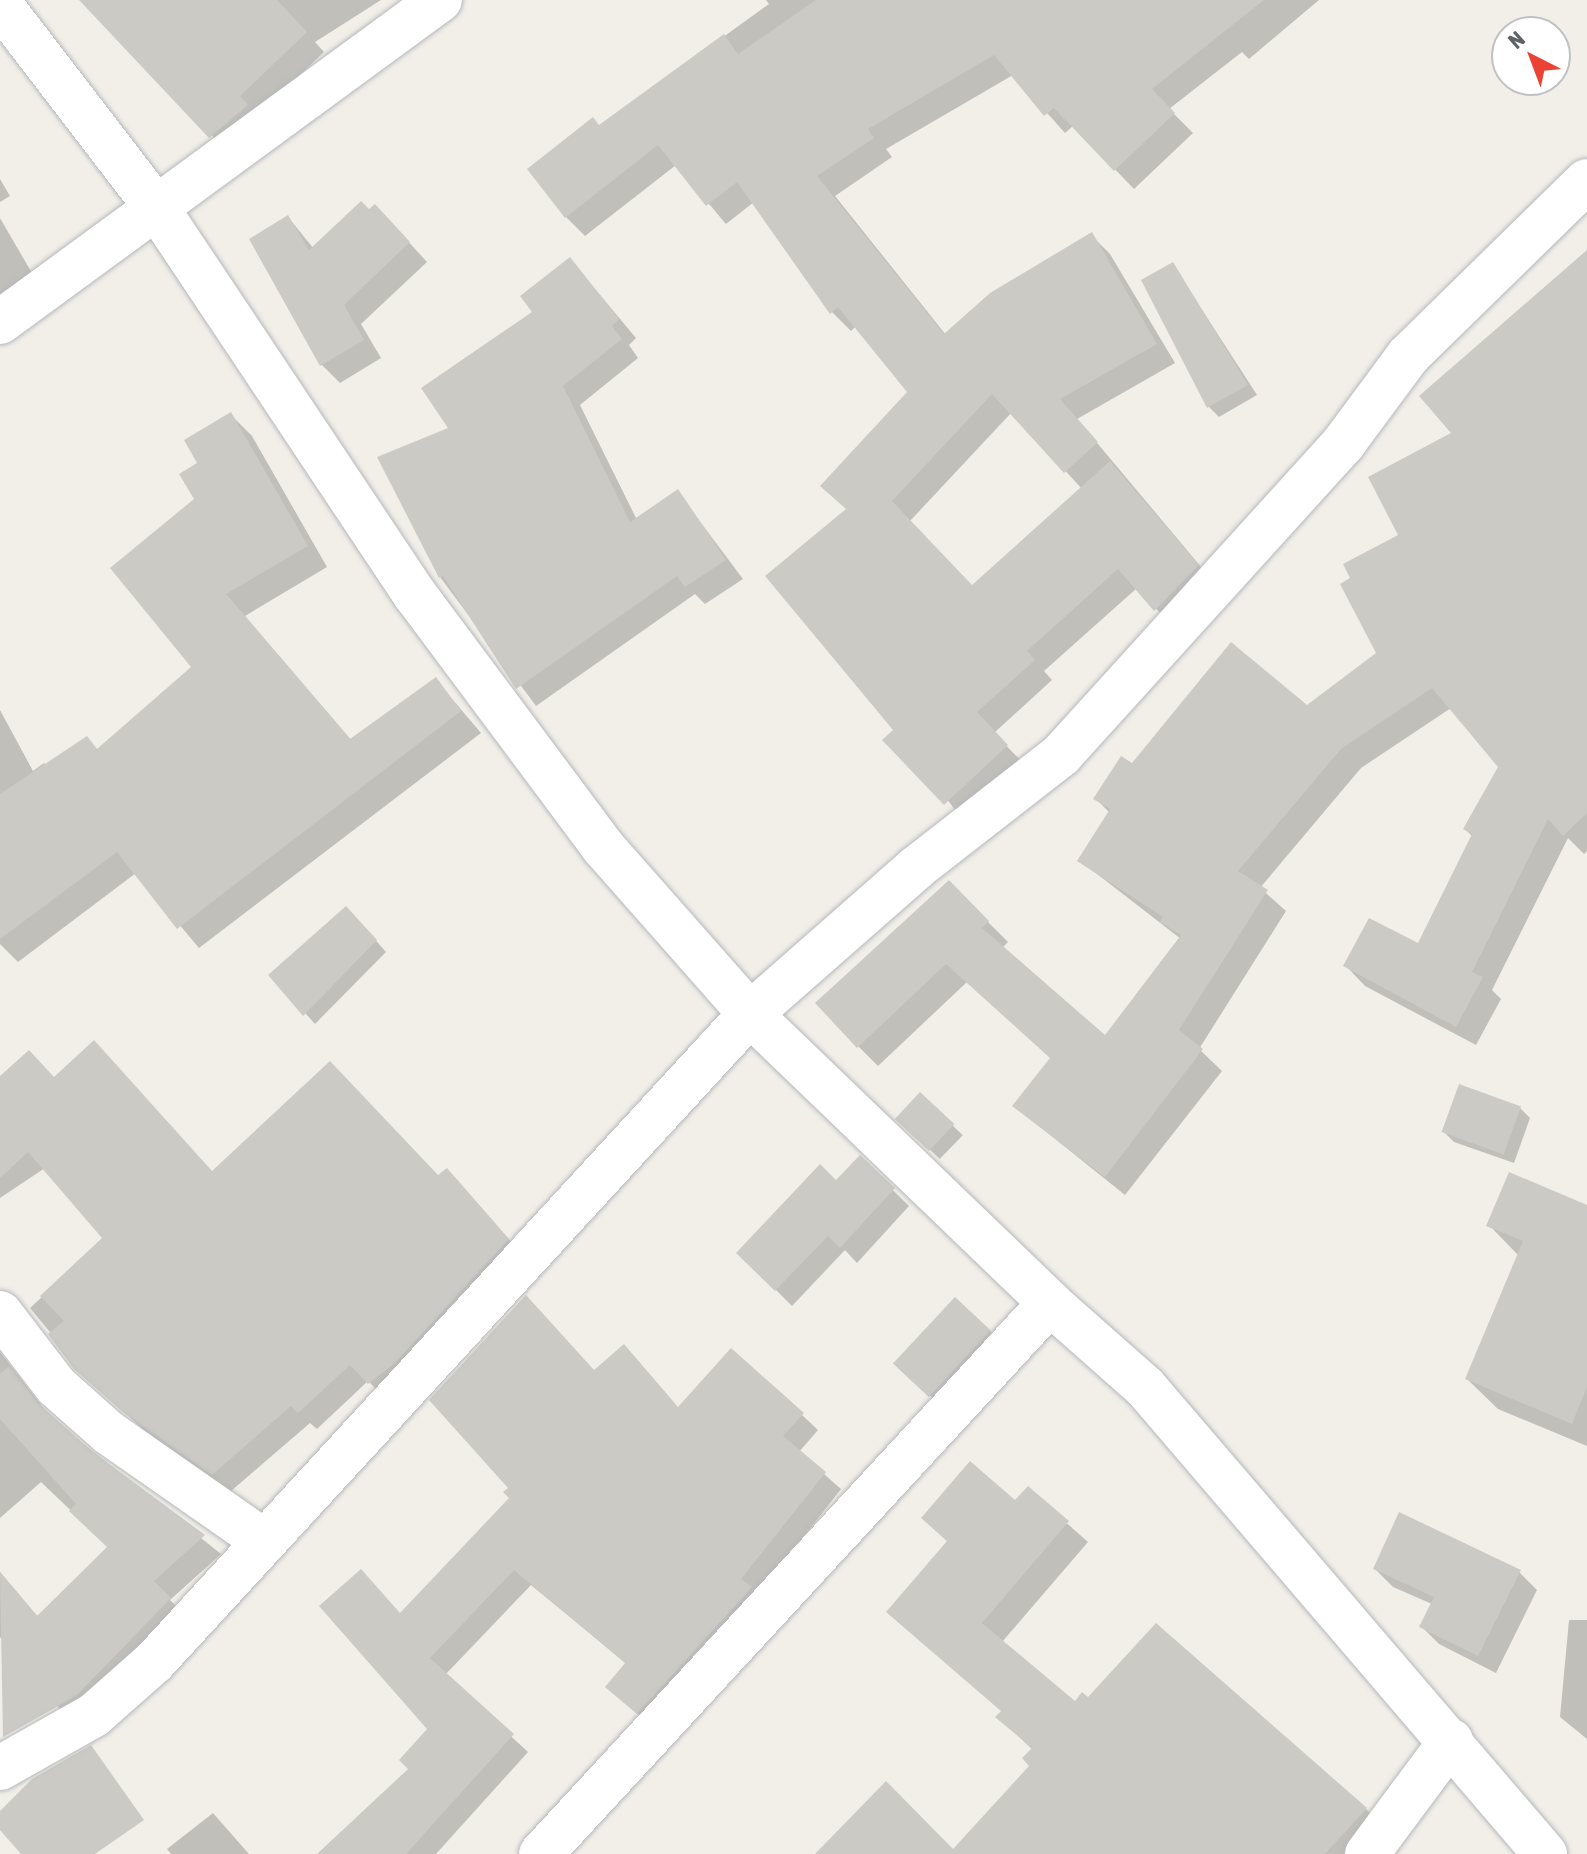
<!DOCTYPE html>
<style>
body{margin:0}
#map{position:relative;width:1587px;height:1854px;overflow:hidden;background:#f1efe8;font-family:"Asap Condensed",sans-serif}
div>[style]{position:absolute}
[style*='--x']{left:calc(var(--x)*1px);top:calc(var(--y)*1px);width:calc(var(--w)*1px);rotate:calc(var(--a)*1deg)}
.shadow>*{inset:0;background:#0003;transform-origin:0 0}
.building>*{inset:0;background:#cccac5;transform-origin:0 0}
.roads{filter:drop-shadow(0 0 2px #b5b8bc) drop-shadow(0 0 2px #b5b8bc)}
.street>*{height:44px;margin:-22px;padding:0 22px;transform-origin:22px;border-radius:22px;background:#fff}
span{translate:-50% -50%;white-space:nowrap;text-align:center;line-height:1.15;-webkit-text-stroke:8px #fff;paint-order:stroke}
.north{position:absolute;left:1491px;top:16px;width:80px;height:80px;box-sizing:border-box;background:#fff;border:2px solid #bfc1c3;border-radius:50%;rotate:318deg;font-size:22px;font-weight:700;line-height:32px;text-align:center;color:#5f6368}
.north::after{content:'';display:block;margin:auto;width:28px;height:36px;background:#ea4335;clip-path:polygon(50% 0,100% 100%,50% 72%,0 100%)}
</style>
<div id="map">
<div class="shadow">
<i style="clip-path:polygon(100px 0,381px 0,315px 42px,324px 52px,257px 116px,229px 156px)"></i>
<i style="clip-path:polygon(evenodd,766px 0,1319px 0,1249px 59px,1242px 52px,1169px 109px,1193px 133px,1134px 189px,1073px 126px,1065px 133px,1013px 75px,886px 149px,892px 157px,835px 196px,946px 335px,1091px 235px,1110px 254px,1175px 363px,1077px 419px,1217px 586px,1174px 628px,1137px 588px,1044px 671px,1052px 680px,994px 733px,1025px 765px,964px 822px,896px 730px,848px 510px,909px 392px,856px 326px,851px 331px,832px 312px,754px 202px,726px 224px,676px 165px,585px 236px,566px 217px,599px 127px,769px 4px,766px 0,1012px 412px,1082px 489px,972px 588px,910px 521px,1012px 412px)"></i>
<i style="clip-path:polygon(0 179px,10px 196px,0 202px)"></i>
<i style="clip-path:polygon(288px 217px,314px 249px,393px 225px,427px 262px,361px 324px,381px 358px,340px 383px,322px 365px)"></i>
<i style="clip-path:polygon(0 218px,36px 280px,0 302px)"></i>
<i style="clip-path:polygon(570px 259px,636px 338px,629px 345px,638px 358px,580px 405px,637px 520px,677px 491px,743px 579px,705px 604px,695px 594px,536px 706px,440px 577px,451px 429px)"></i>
<i style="clip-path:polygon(1173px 265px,1257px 395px,1219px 417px,1209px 407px)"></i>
<i style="clip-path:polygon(1587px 372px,1587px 851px,1584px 854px,1568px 838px,1492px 990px,1501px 999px,1476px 1045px,1365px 986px,1346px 966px,1418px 946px,1473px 837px,1465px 829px,1500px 767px,1451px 708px,1361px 768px,1260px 888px,1286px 911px,1199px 1049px,1222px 1071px,1125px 1195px,1014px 1106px,1051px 1058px,967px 982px,878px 1066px,858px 1046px,948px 882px,1008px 942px,1002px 948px,1105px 1038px,1181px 939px,1079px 860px,1110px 813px,1096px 799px,1132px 766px,1307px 707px,1378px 654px,1401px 536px)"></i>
<i style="clip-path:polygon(231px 415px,252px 436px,327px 567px,245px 616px,352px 741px,436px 680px,481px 733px,199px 948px,136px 873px,18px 962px,0 944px,0 710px,33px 771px,44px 763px,48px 768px,87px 739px,99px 751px,194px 667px,200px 464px)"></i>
<i style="clip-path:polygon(356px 918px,386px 952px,315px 1024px,271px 975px)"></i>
<i style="clip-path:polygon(55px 1078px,147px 1100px,0 1198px,0 1079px)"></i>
<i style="left:921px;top:1095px;width:58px;height:33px;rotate:44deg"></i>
<i style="clip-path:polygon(1520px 1108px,1530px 1118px,1514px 1163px,1454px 1142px,1444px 1132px)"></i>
<i style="clip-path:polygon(860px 1158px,909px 1206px,857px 1263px,845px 1250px,792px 1306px,739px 1253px,836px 1183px)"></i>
<i style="clip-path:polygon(212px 1173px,438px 1178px,464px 1188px,525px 1258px,387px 1400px,368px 1381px,317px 1429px,310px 1423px,231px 1491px,145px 1431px,95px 1386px,30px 1308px,105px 1239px)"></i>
<i style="clip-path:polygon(1587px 1207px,1587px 1446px,1498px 1409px,1467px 1379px,1519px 1256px,1489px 1225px)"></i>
<i style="clip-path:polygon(990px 1331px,1011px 1352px,952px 1416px,897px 1365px)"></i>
<i style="clip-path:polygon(0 1352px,51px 1418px,221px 1554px,170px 1600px,187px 1617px,73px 1725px,0 1637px,0 1572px,39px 1618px,109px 1547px,41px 1482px,0 1518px)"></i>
<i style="clip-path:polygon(595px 1372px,679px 1409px,802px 1415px,818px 1430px,799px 1452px,841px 1489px,654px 1728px,608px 1687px,627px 1664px,531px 1585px,445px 1675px,528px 1752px,436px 1854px,320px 1854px,410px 1769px,430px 1729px,401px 1615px,511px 1498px)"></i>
<i style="clip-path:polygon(1028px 1489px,1088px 1542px,1002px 1642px,1075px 1704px,1088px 1699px,1366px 1809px,1386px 1829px,1363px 1854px,971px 1854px,1032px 1766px,1033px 1750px,998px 1717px,1003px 1712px,889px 1612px,949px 1543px,923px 1518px,1016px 1503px)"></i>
<i style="clip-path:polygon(1375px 1569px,1519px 1572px,1537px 1590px,1496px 1673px,1439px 1644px,1421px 1626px,1432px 1604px,1393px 1587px)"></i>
<i style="clip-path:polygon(1569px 1620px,1587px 1620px,1587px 1739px,1560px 1717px)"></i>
<i style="clip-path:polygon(213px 1813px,249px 1854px,171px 1854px,167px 1849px)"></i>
</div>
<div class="building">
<i style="clip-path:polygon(79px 0,277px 0,307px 32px,240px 96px,248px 105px,209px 138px)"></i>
<i style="clip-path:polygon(816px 0,1264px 0,1152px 89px,1175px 113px,1114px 171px,1054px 108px,1044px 116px,994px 55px,868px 129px,874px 138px,817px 176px,944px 334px,990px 293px,1092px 232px,1157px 344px,1060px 399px,1098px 442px,1064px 473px,992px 394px,892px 501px,972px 585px,1110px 461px,1199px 565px,1154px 611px,1118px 569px,1027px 651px,1035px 660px,977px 712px,1008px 745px,944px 805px,882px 740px,893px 730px,765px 576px,846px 509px,820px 486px,907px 392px,838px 307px,830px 314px,737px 182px,706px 206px,658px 145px,565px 218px,527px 169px,593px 117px,599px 125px,724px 34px,738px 54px)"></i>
<i style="clip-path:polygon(361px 201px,369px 209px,375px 204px,410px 242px,344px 305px,364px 340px,320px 366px,249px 239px,288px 215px,309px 250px)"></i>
<i style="clip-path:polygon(1587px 250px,1587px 813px,1563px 836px,1548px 819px,1472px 972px,1483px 977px,1456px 1027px,1343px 966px,1369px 918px,1418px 943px,1472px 834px,1463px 829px,1498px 767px,1432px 688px,1341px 749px,1238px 871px,1268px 890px,1179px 1030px,1203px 1049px,1105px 1177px,1012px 1106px,1050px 1058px,946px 964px,857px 1048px,815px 1003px,949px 880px,989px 921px,982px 928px,1105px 1035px,1181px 935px,1160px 922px,1163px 917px,1077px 861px,1110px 809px,1093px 799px,1121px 756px,1132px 763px,1231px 642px,1307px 705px,1376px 653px,1340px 584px,1350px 578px,1343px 564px,1398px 535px,1368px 477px,1451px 433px,1419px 396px)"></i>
<i style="clip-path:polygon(570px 257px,619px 319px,612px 326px,622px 339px,563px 386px,630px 522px,678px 489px,726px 560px,685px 587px,677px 576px,516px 689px,443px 576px,439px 578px,377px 457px,448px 428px,421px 388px,532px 312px,520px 296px)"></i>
<i style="clip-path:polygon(1173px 262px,1248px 385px,1207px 408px,1141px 280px)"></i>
<i style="clip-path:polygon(231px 412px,308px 546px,226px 594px,350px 739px,436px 677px,461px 711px,177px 929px,117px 852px,0 939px,0 794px,87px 736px,97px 749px,191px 667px,110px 568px,194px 499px,179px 474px,197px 463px,184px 440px)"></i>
<i style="clip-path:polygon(346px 906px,377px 940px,303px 1016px,268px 975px)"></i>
<i style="clip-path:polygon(94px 1040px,212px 1171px,330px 1061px,438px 1175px,447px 1168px,509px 1239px,395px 1363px,368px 1384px,350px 1365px,298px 1413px,291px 1406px,212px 1475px,124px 1413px,74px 1369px,48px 1334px,64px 1321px,40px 1296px,102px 1238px,28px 1152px,0 1178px,0 1076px,29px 1050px,54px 1077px)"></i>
<i style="left:1459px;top:1084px;width:66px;height:51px;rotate:20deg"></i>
<i style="left:920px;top:1092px;width:47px;height:37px;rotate:43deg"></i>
<i style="clip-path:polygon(860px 1155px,895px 1188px,840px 1248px,828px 1236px,775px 1291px,736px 1253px,820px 1164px,836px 1180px)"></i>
<i style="clip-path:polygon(1509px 1172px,1587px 1205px,1587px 1387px,1572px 1424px,1465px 1379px,1523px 1241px,1486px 1226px)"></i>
<i style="clip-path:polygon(526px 1295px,594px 1370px,624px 1344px,678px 1407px,731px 1348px,804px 1413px,783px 1436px,826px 1472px,741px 1579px,752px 1587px,637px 1714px,605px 1687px,625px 1663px,514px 1570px,430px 1658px,514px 1734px,406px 1854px,317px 1854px,408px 1769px,399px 1760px,427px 1729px,319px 1606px,361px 1569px,400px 1613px,509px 1498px,503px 1492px,508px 1488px,429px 1400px)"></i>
<i style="left:955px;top:1297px;width:49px;height:91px;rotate:43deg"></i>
<i style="clip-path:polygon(9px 1366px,39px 1404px,93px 1452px,205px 1535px,154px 1581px,171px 1598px,76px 1696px,3px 1737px,0 1572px,37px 1616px,107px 1547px,69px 1511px,76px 1504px,0 1419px,0 1374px)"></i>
<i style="clip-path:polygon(970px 1461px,1015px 1500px,1028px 1486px,1069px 1521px,982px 1623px,1075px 1701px,1082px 1692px,1088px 1697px,1156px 1623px,1367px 1808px,1325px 1854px,815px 1854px,886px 1781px,953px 1849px,1029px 1766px,1022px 1758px,1032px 1748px,995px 1717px,1001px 1711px,886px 1612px,947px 1541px,921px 1518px)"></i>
<i style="clip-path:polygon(1399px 1512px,1521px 1570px,1478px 1656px,1419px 1627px,1434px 1597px,1373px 1569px)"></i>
<i style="clip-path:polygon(91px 1745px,144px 1820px,95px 1854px,21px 1854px,0 1830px,0 1811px,32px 1779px)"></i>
</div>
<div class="roads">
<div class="street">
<i style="--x:0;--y:4;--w:261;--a:52.5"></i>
<i style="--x:159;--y:211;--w:463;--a:56.3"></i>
<i style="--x:416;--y:596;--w:313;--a:53.3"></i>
<i style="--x:603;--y:847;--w:222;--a:48.6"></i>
<i style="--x:750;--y:1014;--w:417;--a:43.9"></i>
<i style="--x:1050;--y:1303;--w:127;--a:41.5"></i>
<i style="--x:1145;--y:1387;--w:615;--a:49.42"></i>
<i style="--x:0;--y:322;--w:545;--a:-36.2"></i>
<i style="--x:0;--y:1313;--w:92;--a:52.5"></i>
<i style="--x:56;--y:1386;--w:71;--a:41.6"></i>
<i style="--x:109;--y:1433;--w:189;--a:34.9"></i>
<i style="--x:0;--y:1768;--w:108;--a:-29.4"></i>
<i style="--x:94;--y:1715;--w:80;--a:-41.5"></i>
<i style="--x:154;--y:1662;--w:880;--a:-47.39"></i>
<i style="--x:750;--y:1014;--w:221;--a:-41.3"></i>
<i style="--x:916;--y:868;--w:184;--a:-37.9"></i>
<i style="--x:1061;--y:755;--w:420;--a:-47.8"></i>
<i style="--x:1343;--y:444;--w:109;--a:-53.5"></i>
<i style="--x:1408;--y:356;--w:250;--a:-44.4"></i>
<i style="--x:541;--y:1854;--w:750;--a:-47.27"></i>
<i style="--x:1367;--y:1854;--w:141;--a:-53.4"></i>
</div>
</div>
<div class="north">N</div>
</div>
